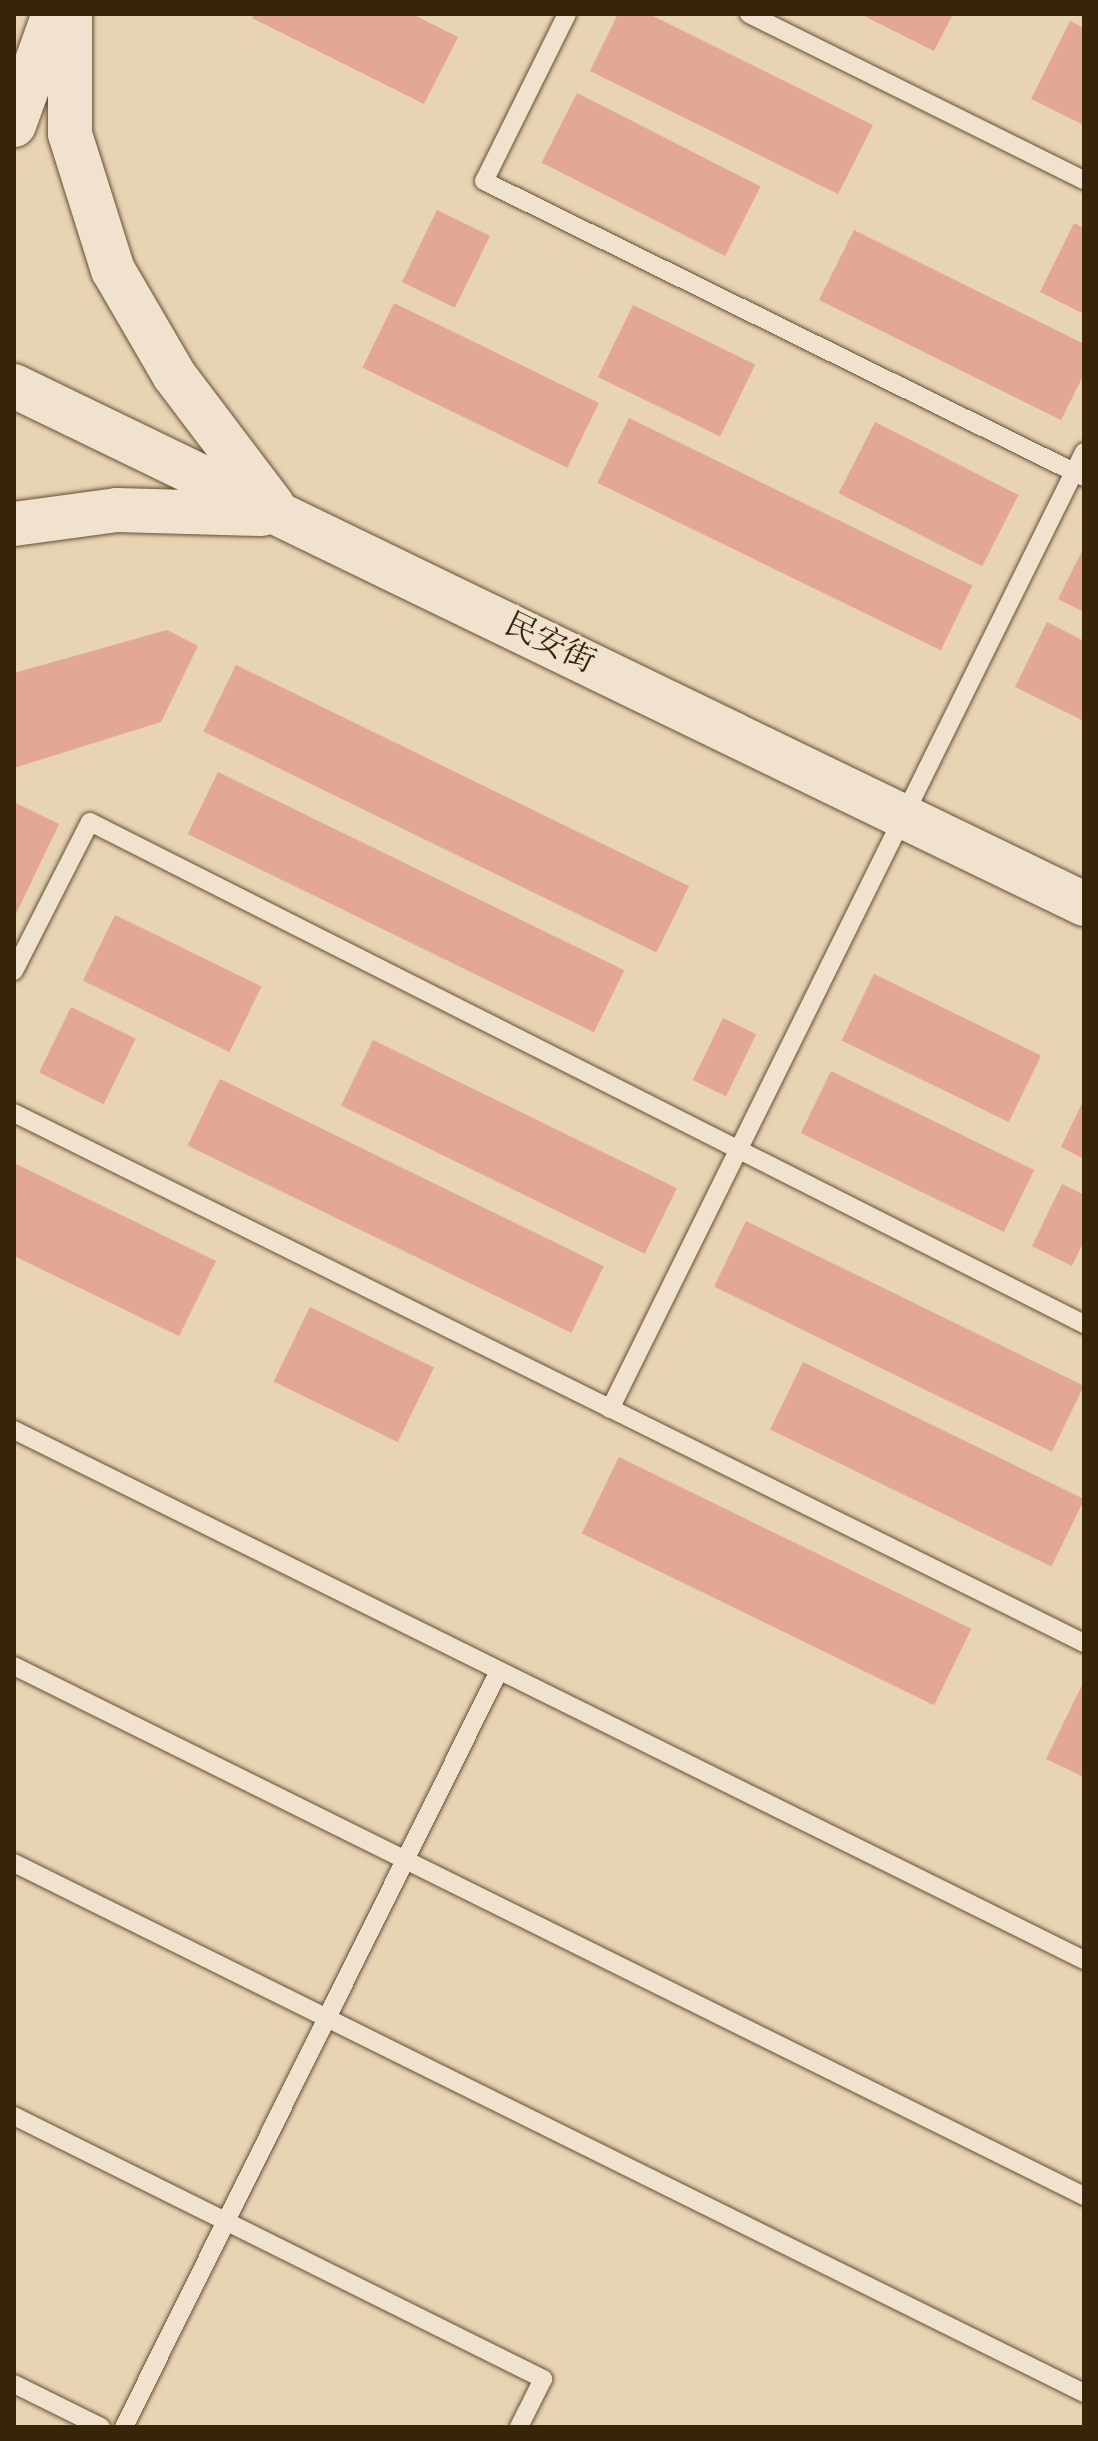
<!DOCTYPE html>
<meta charset="utf-8">
<style>
body{margin:0}
#map{position:relative;width:1098px;height:2441px;overflow:hidden;background:#e8d3b3;font-family:Vollkorn,"Noto Serif SC",serif}
div>[style]{position:absolute}
[style*='--x']{left:calc(var(--x)*1px);top:calc(var(--y)*1px);width:calc(var(--w)*1px);rotate:calc(var(--a)*1deg)}
.building>*{inset:0;background:#e2a796;transform-origin:0 0}
.roads{filter:drop-shadow(0 0 2px #645033) drop-shadow(0 0 2px #645033)}
.lane>*{height:18px;margin:-9px;padding:0 9px;transform-origin:9px;border-radius:9px;background:#f0e2ce}
.secondary>*{height:44px;margin:-22px;padding:0 22px;transform-origin:22px;border-radius:22px;background:#f0e2ce}
span{translate:-50% -50%;white-space:nowrap;text-align:center;line-height:1.15;-webkit-text-stroke:6px #f0e2ce;paint-order:stroke}
.street-label{font-size:32px;color:#382408}
.frame{position:absolute;inset:0;border:16px solid #382408;pointer-events:none}
</style>
<div id="map">
<div class="building">
<i style="clip-path:polygon(254px 14px,412px 14px,458px 37px,424px 104px,252px 18px)"></i>
<i style="clip-path:polygon(618px 14px,649px 14px,873px 125px,838px 194px,590px 71px)"></i>
<i style="clip-path:polygon(860px 14px,953px 14px,934px 51px)"></i>
<i style="clip-path:polygon(1070px 21px,1084px 28px,1084px 125px,1031px 99px)"></i>
<i style="left:577px;top:93px;width:206px;height:78px;rotate:27deg"></i>
<i style="left:437px;top:210px;width:59px;height:80px;rotate:26deg"></i>
<i style="clip-path:polygon(1074px 223px,1084px 228px,1084px 314px,1040px 292px)"></i>
<i style="clip-path:polygon(854px 230px,1084px 344px,1084px 374px,1061px 420px,819px 300px)"></i>
<i style="left:394px;top:303px;width:228px;height:72px;rotate:26deg"></i>
<i style="left:633px;top:305px;width:136px;height:80px;rotate:26deg"></i>
<i style="left:629px;top:418px;width:382px;height:72px;rotate:26deg"></i>
<i style="left:875px;top:422px;width:161px;height:80px;rotate:27deg"></i>
<i style="clip-path:polygon(1084px 547px,1084px 612px,1058px 599px)"></i>
<i style="clip-path:polygon(1047px 622px,1084px 641px,1084px 721px,1015px 687px)"></i>
<i style="clip-path:polygon(167px 630px,198px 646px,161px 722px,14px 768px,14px 673px)"></i>
<i style="left:236px;top:665px;width:504px;height:74px;rotate:26deg"></i>
<i style="left:218px;top:772px;width:452px;height:69px;rotate:26deg"></i>
<i style="clip-path:polygon(14px 802px,59px 824px,14px 918px)"></i>
<i style="left:115px;top:915px;width:163px;height:73px;rotate:26deg"></i>
<i style="left:874px;top:974px;width:186px;height:74px;rotate:26deg"></i>
<i style="left:71px;top:1007px;width:72px;height:73px;rotate:26deg"></i>
<i style="left:723px;top:1018px;width:37px;height:69px;rotate:26deg"></i>
<i style="left:373px;top:1040px;width:338px;height:73px;rotate:26deg"></i>
<i style="left:831px;top:1071px;width:226px;height:69px;rotate:26deg"></i>
<i style="left:220px;top:1079px;width:427px;height:74px;rotate:26deg"></i>
<i style="clip-path:polygon(1084px 1099px,1084px 1159px,1061px 1147px)"></i>
<i style="clip-path:polygon(14px 1163px,216px 1261px,179px 1336px,14px 1256px)"></i>
<i style="clip-path:polygon(1062px 1184px,1084px 1195px,1084px 1241px,1072px 1266px,1032px 1246px)"></i>
<i style="left:746px;top:1221px;width:376px;height:73px;rotate:26deg"></i>
<i style="left:310px;top:1307px;width:138px;height:83px;rotate:26deg"></i>
<i style="left:803px;top:1362px;width:313px;height:75px;rotate:26deg"></i>
<i style="left:619px;top:1457px;width:392px;height:85px;rotate:26deg"></i>
<i style="clip-path:polygon(1084px 1681px,1084px 1777px,1046px 1759px)"></i>
</div>
<div class="roads">
<div class="lane">
<i style="--x:567;--y:14;--w:186;--a:116.4"></i>
<i style="--x:484;--y:181;--w:669;--a:26.26"></i>
<i style="--x:749;--y:14;--w:374;--a:26.4"></i>
<i style="--x:14;--y:971;--w:167;--a:-63"></i>
<i style="--x:90;--y:822;--w:1114;--a:26.8"></i>
<i style="--x:14;--y:1113;--w:1194;--a:26.35"></i>
<i style="--x:610;--y:1409;--w:1068;--a:-63.65"></i>
<i style="--x:14;--y:1430;--w:1194;--a:26.35"></i>
<i style="--x:14;--y:1666;--w:1194;--a:26.35"></i>
<i style="--x:14;--y:1863;--w:1194;--a:26.35"></i>
<i style="--x:14;--y:2116;--w:591;--a:26.43"></i>
<i style="--x:543;--y:2379;--w:54;--a:116.6"></i>
<i style="--x:14;--y:2384;--w:97;--a:26.3"></i>
<i style="--x:124;--y:2427;--w:844;--a:-63.62"></i>
</div>
<div class="secondary">
<i style="--x:70;--y:14;--w:120;--a:90"></i>
<i style="--x:70;--y:134;--w:143;--a:72.5"></i>
<i style="--x:113;--y:270;--w:121;--a:59.8"></i>
<i style="--x:174;--y:375;--w:164;--a:52.9"></i>
<i style="--x:14;--y:125;--w:118;--a:-70.2"></i>
<i style="--x:14;--y:386;--w:1189;--a:25.83"></i>
<i style="--x:14;--y:524;--w:104;--a:-7.7"></i>
<i style="--x:117;--y:510;--w:145;--a:1.6"></i>
</div>
</div>
<div class="street-label">
<span style="left:549px;top:645px;rotate:26deg">民安街</span>
</div>
<div class="frame"></div>
</div>
